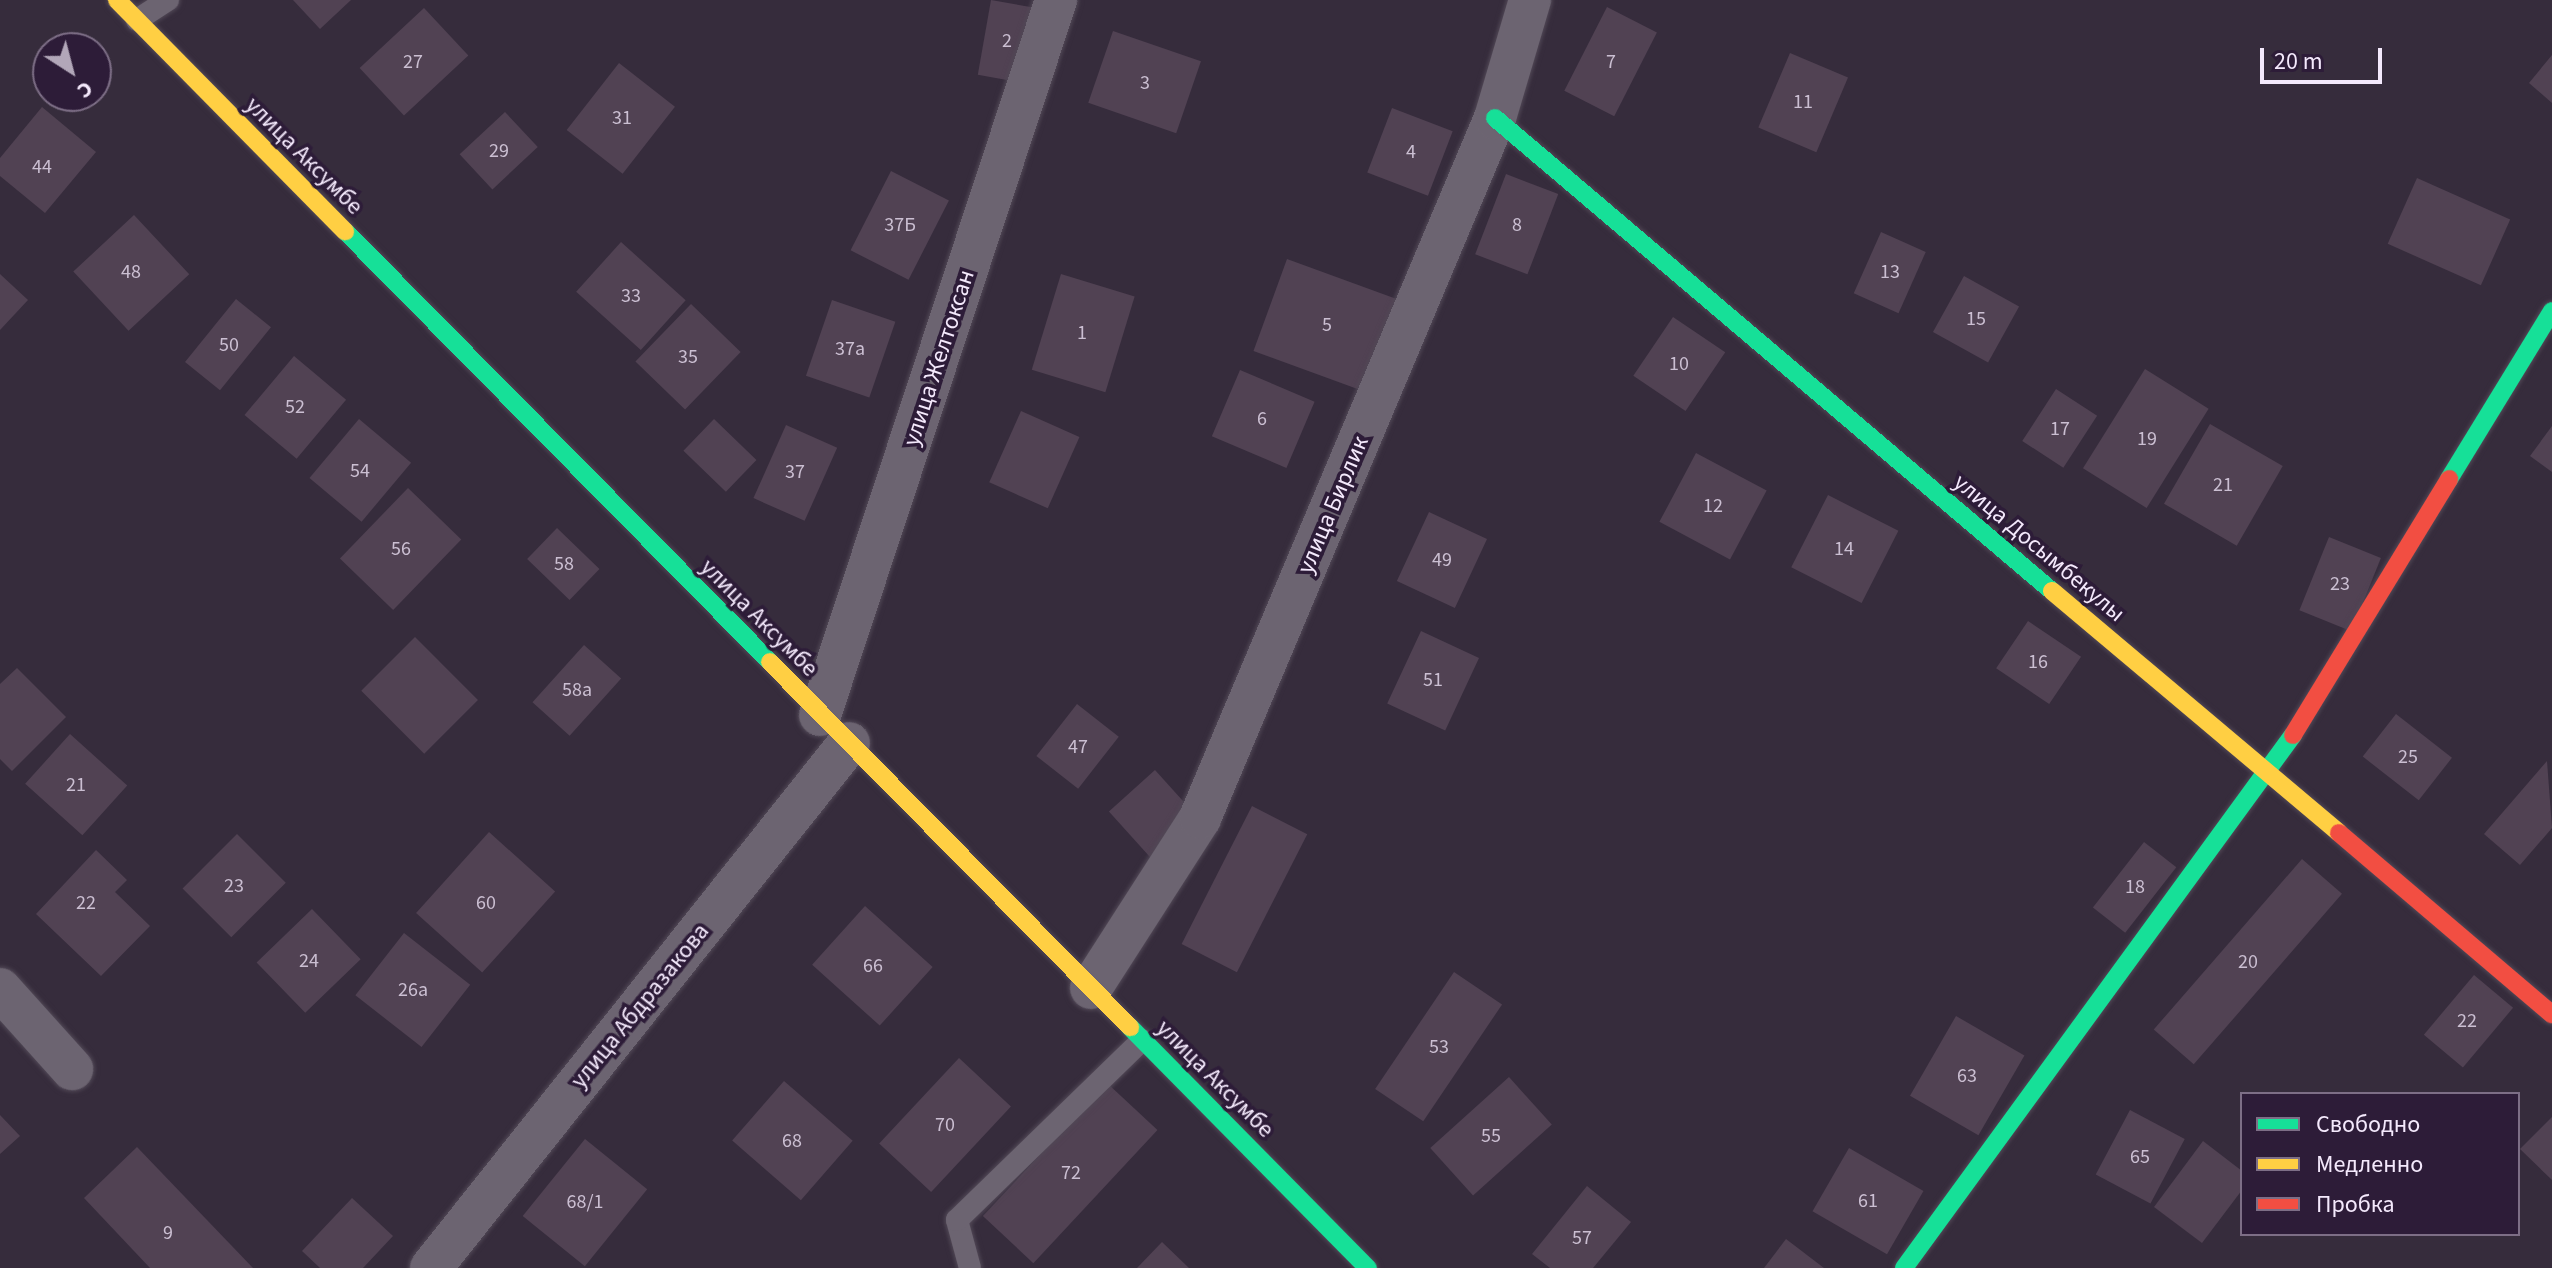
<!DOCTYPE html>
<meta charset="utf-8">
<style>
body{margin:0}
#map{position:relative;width:2552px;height:1268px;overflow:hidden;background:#362c3c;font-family:"Source Sans 3",sans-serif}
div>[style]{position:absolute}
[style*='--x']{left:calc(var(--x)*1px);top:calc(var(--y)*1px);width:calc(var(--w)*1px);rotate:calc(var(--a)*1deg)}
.building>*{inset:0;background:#514253;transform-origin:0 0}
.roads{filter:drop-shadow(0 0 2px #514856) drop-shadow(0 0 2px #514856)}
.lane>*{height:22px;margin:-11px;padding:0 11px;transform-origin:11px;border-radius:11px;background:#6c6471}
.street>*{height:42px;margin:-21px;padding:0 21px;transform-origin:21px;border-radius:21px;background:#6c6471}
.fast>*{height:18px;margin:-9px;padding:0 9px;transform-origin:9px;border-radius:9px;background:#16e098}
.slow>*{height:18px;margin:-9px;padding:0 9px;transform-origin:9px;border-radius:9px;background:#ffcf43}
.jam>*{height:18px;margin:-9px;padding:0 9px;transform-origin:9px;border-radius:9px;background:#f24e42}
span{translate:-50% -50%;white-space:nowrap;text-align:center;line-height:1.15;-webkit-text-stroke:7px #2d1c38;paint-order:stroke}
.number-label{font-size:20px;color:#cbbfd2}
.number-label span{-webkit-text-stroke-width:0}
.street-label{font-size:24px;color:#f4e9fc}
.legend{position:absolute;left:2240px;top:1092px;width:280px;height:144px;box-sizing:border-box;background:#2d1c38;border:2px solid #7d6e86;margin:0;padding:10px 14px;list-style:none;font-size:24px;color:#f4e9fc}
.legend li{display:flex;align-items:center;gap:16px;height:40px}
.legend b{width:40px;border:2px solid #7d6e86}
.north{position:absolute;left:32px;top:32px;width:80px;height:80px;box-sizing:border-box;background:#2d1c38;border:2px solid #7d6e86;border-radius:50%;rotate:144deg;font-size:22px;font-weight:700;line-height:32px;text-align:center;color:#f4e9fc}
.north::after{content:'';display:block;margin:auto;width:28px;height:36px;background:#b2a7b9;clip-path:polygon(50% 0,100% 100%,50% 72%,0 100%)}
.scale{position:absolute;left:2260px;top:48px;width:122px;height:36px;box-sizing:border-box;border:4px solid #f4e9fc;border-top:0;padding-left:10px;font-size:24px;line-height:28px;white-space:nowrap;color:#f4e9fc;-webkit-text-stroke:6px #2d1c38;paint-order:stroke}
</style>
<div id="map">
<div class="building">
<i style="clip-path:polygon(293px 0,351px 0,320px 29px)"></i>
<i style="left:991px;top:0;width:56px;height:76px;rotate:10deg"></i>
<i style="left:1607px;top:7px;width:56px;height:94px;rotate:27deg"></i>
<i style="left:424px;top:8px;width:65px;height:88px;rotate:47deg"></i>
<i style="left:1113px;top:31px;width:93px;height:76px;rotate:19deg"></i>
<i style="left:1790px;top:53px;width:63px;height:81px;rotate:23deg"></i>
<i style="clip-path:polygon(2552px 55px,2552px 103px,2529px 83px)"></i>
<i style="left:619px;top:63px;width:71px;height:85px;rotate:38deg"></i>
<i style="clip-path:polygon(42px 107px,96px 152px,45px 213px,0 176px,0 158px)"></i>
<i style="left:1392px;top:108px;width:65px;height:69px;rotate:21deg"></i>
<i style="left:505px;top:112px;width:48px;height:62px;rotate:47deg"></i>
<i style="left:891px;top:171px;width:65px;height:89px;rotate:27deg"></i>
<i style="left:1506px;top:174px;width:56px;height:86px;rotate:21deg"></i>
<i style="left:2417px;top:178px;width:102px;height:72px;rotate:24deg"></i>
<i style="left:134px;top:215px;width:81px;height:83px;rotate:47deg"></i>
<i style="left:1881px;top:232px;width:49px;height:67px;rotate:24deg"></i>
<i style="left:621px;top:242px;width:87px;height:67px;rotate:42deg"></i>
<i style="left:1287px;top:259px;width:121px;height:98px;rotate:20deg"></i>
<i style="clip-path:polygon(0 274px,28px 300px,0 330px)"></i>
<i style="left:1061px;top:274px;width:77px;height:100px;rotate:17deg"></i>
<i style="left:1964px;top:276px;width:63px;height:64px;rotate:29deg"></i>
<i style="left:236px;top:299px;width:45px;height:81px;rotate:39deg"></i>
<i style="left:832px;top:300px;width:67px;height:80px;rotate:19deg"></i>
<i style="left:691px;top:304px;width:69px;height:80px;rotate:44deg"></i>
<i style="left:1673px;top:317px;width:63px;height:71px;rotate:34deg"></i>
<i style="left:294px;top:356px;width:68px;height:77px;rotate:40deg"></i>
<i style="left:2145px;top:369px;width:75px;height:117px;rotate:32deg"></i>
<i style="left:1240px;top:370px;width:81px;height:72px;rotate:23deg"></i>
<i style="left:2056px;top:389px;width:49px;height:62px;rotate:33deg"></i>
<i style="left:1021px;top:411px;width:64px;height:78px;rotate:24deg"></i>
<i style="left:359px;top:419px;width:68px;height:77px;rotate:40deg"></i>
<i style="left:714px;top:419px;width:59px;height:44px;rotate:44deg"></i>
<i style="left:2210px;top:424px;width:84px;height:92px;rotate:30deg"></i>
<i style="left:786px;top:425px;width:56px;height:80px;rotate:24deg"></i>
<i style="clip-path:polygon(2552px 426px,2552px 472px,2530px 456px)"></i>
<i style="left:1696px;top:453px;width:80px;height:78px;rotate:28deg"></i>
<i style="left:408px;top:488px;width:74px;height:98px;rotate:44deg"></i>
<i style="left:1828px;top:495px;width:79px;height:81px;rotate:27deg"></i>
<i style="left:1429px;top:512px;width:64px;height:76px;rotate:25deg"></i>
<i style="left:557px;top:528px;width:59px;height:43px;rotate:44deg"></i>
<i style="left:2329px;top:537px;width:56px;height:79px;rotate:22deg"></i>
<i style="left:2028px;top:621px;width:64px;height:57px;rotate:34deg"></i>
<i style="left:1421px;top:631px;width:64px;height:80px;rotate:25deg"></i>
<i style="left:415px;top:637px;width:89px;height:76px;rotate:45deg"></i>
<i style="left:584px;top:645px;width:50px;height:77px;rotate:42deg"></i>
<i style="clip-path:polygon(17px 668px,66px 717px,12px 771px,0 759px,0 684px)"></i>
<i style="left:1077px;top:704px;width:53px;height:66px;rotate:38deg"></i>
<i style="left:2396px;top:714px;width:71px;height:54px;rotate:38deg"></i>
<i style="left:70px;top:734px;width:77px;height:67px;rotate:42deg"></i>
<i style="clip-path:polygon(2547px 761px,2552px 828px,2520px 865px,2484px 834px)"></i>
<i style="left:1155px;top:770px;width:62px;height:62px;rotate:48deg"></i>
<i style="left:1252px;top:806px;width:62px;height:155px;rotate:27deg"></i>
<i style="left:489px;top:832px;width:89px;height:109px;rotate:42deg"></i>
<i style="left:237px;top:834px;width:69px;height:77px;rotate:45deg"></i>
<i style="left:2144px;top:842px;width:41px;height:83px;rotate:38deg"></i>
<i style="clip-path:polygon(96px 850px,127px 880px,115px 892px,150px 926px,101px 976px,36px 914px)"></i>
<i style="left:2302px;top:859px;width:53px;height:226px;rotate:41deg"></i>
<i style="left:865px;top:906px;width:91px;height:79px;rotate:42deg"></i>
<i style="left:312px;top:909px;width:70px;height:77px;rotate:46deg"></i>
<i style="left:404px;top:933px;width:84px;height:79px;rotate:38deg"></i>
<i style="left:1454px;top:972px;width:58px;height:141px;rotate:34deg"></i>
<i style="left:2474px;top:975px;width:51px;height:78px;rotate:40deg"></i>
<i style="left:1956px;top:1016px;width:79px;height:92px;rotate:30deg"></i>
<i style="left:959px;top:1058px;width:71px;height:117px;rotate:43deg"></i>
<i style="left:1509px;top:1077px;width:64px;height:106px;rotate:48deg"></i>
<i style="left:784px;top:1081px;width:91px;height:79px;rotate:41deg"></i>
<i style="left:1107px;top:1083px;width:69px;height:182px;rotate:43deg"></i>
<i style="left:2130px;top:1110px;width:62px;height:73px;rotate:28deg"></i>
<i style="clip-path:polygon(0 1115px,20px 1136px,0 1154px)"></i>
<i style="clip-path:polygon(2552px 1117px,2552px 1180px,2520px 1149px)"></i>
<i style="left:585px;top:1139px;width:80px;height:99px;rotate:39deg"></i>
<i style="clip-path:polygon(2203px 1141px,2242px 1171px,2242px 1190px,2202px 1243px,2154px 1207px)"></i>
<i style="clip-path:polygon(137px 1147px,253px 1268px,150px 1268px,84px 1198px)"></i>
<i style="left:1849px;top:1148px;width:86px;height:73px;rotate:30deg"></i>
<i style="clip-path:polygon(1587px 1186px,1631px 1222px,1593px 1268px,1550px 1268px,1532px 1254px)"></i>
<i style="clip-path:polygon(352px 1198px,393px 1236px,363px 1268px,320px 1268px,302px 1251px)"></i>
<i style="clip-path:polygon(1786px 1239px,1824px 1268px,1764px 1268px)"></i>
<i style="clip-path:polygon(1162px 1242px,1189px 1268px,1137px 1268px)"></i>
</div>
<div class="roads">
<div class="lane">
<i style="--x:137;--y:20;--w:37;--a:-33"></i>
<i style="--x:970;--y:1268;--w:50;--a:-105.2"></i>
<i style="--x:957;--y:1220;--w:258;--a:-44.2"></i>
</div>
<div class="street">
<i style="--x:820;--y:715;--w:753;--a:-71.73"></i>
<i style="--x:1091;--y:988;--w:202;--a:-57.3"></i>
<i style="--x:1200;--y:818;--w:760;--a:-67.15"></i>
<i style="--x:1495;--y:118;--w:123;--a:-73.5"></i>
<i style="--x:0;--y:989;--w:108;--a:48"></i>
<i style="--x:431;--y:1268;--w:671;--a:-51.47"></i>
</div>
<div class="fast">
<i style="--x:1495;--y:118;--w:731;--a:40.34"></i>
<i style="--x:345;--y:231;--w:605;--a:45.4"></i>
<i style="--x:2449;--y:479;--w:197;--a:-58.5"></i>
<i style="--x:1130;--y:1027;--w:339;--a:45.4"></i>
<i style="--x:1904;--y:1268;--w:660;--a:-53.88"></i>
</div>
<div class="slow">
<i style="--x:117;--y:0;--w:325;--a:45.4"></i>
<i style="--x:2052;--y:591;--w:375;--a:40.1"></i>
<i style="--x:770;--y:662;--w:513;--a:45.4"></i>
</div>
<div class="jam">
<i style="--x:2293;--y:735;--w:300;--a:-58.6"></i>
<i style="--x:2339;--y:833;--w:280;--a:40.4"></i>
</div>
</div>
<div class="number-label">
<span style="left:1007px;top:41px">2</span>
<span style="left:413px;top:62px">27</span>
<span style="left:1611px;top:62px">7</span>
<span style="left:1145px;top:83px">3</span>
<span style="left:1803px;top:102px">11</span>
<span style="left:622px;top:118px">31</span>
<span style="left:499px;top:151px">29</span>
<span style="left:1411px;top:152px">4</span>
<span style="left:42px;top:167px">44</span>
<span style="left:900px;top:225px">37Б</span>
<span style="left:1517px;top:225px">8</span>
<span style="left:131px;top:272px">48</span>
<span style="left:1890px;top:272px">13</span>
<span style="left:631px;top:296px">33</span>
<span style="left:1976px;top:319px">15</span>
<span style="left:1327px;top:325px">5</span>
<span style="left:1082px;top:333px">1</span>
<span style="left:229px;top:345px">50</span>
<span style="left:850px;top:349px">37а</span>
<span style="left:688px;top:357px">35</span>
<span style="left:1679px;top:364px">10</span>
<span style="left:295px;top:407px">52</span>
<span style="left:1262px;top:419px">6</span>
<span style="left:2060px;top:429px">17</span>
<span style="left:2147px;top:439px">19</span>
<span style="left:360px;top:471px">54</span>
<span style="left:795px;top:472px">37</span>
<span style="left:2223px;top:485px">21</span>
<span style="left:1713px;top:506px">12</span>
<span style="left:401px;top:549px">56</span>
<span style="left:1844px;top:549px">14</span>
<span style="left:1442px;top:560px">49</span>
<span style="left:564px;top:564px">58</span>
<span style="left:2340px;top:584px">23</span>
<span style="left:2038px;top:662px">16</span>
<span style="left:1433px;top:680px">51</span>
<span style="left:577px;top:690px">58а</span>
<span style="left:1078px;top:747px">47</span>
<span style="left:2408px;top:757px">25</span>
<span style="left:76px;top:785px">21</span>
<span style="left:234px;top:886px">23</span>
<span style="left:2135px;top:887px">18</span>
<span style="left:86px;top:903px">22</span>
<span style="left:486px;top:903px">60</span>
<span style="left:309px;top:961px">24</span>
<span style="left:2248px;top:962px">20</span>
<span style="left:873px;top:966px">66</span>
<span style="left:413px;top:990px">26а</span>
<span style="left:2467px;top:1021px">22</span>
<span style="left:1439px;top:1047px">53</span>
<span style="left:1967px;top:1076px">63</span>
<span style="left:945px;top:1125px">70</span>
<span style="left:1491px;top:1136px">55</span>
<span style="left:792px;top:1141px">68</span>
<span style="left:2140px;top:1157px">65</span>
<span style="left:1071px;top:1173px">72</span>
<span style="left:1868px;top:1201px">61</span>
<span style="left:585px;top:1202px">68/1</span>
<span style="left:168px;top:1233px">9</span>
<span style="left:1582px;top:1238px">57</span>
</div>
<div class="street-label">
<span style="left:304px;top:156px;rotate:45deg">улица Аксумбе</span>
<span style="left:939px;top:358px;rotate:-72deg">улица Желтоксан</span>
<span style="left:1333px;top:505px;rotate:-67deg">улица Бирлик</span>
<span style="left:2039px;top:548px;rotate:40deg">улица Досымбекулы</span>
<span style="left:759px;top:618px;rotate:45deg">улица Аксумбе</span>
<span style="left:640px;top:1006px;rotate:-51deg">улица Абдразакова</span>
<span style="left:1215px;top:1079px;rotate:45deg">улица Аксумбе</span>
</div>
<ul class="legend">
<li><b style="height:10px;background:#16e098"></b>Свободно</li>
<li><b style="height:10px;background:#ffcf43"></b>Медленно</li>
<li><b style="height:10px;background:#f24e42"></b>Пробка</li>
</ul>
<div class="north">С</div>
<div class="scale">20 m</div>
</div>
